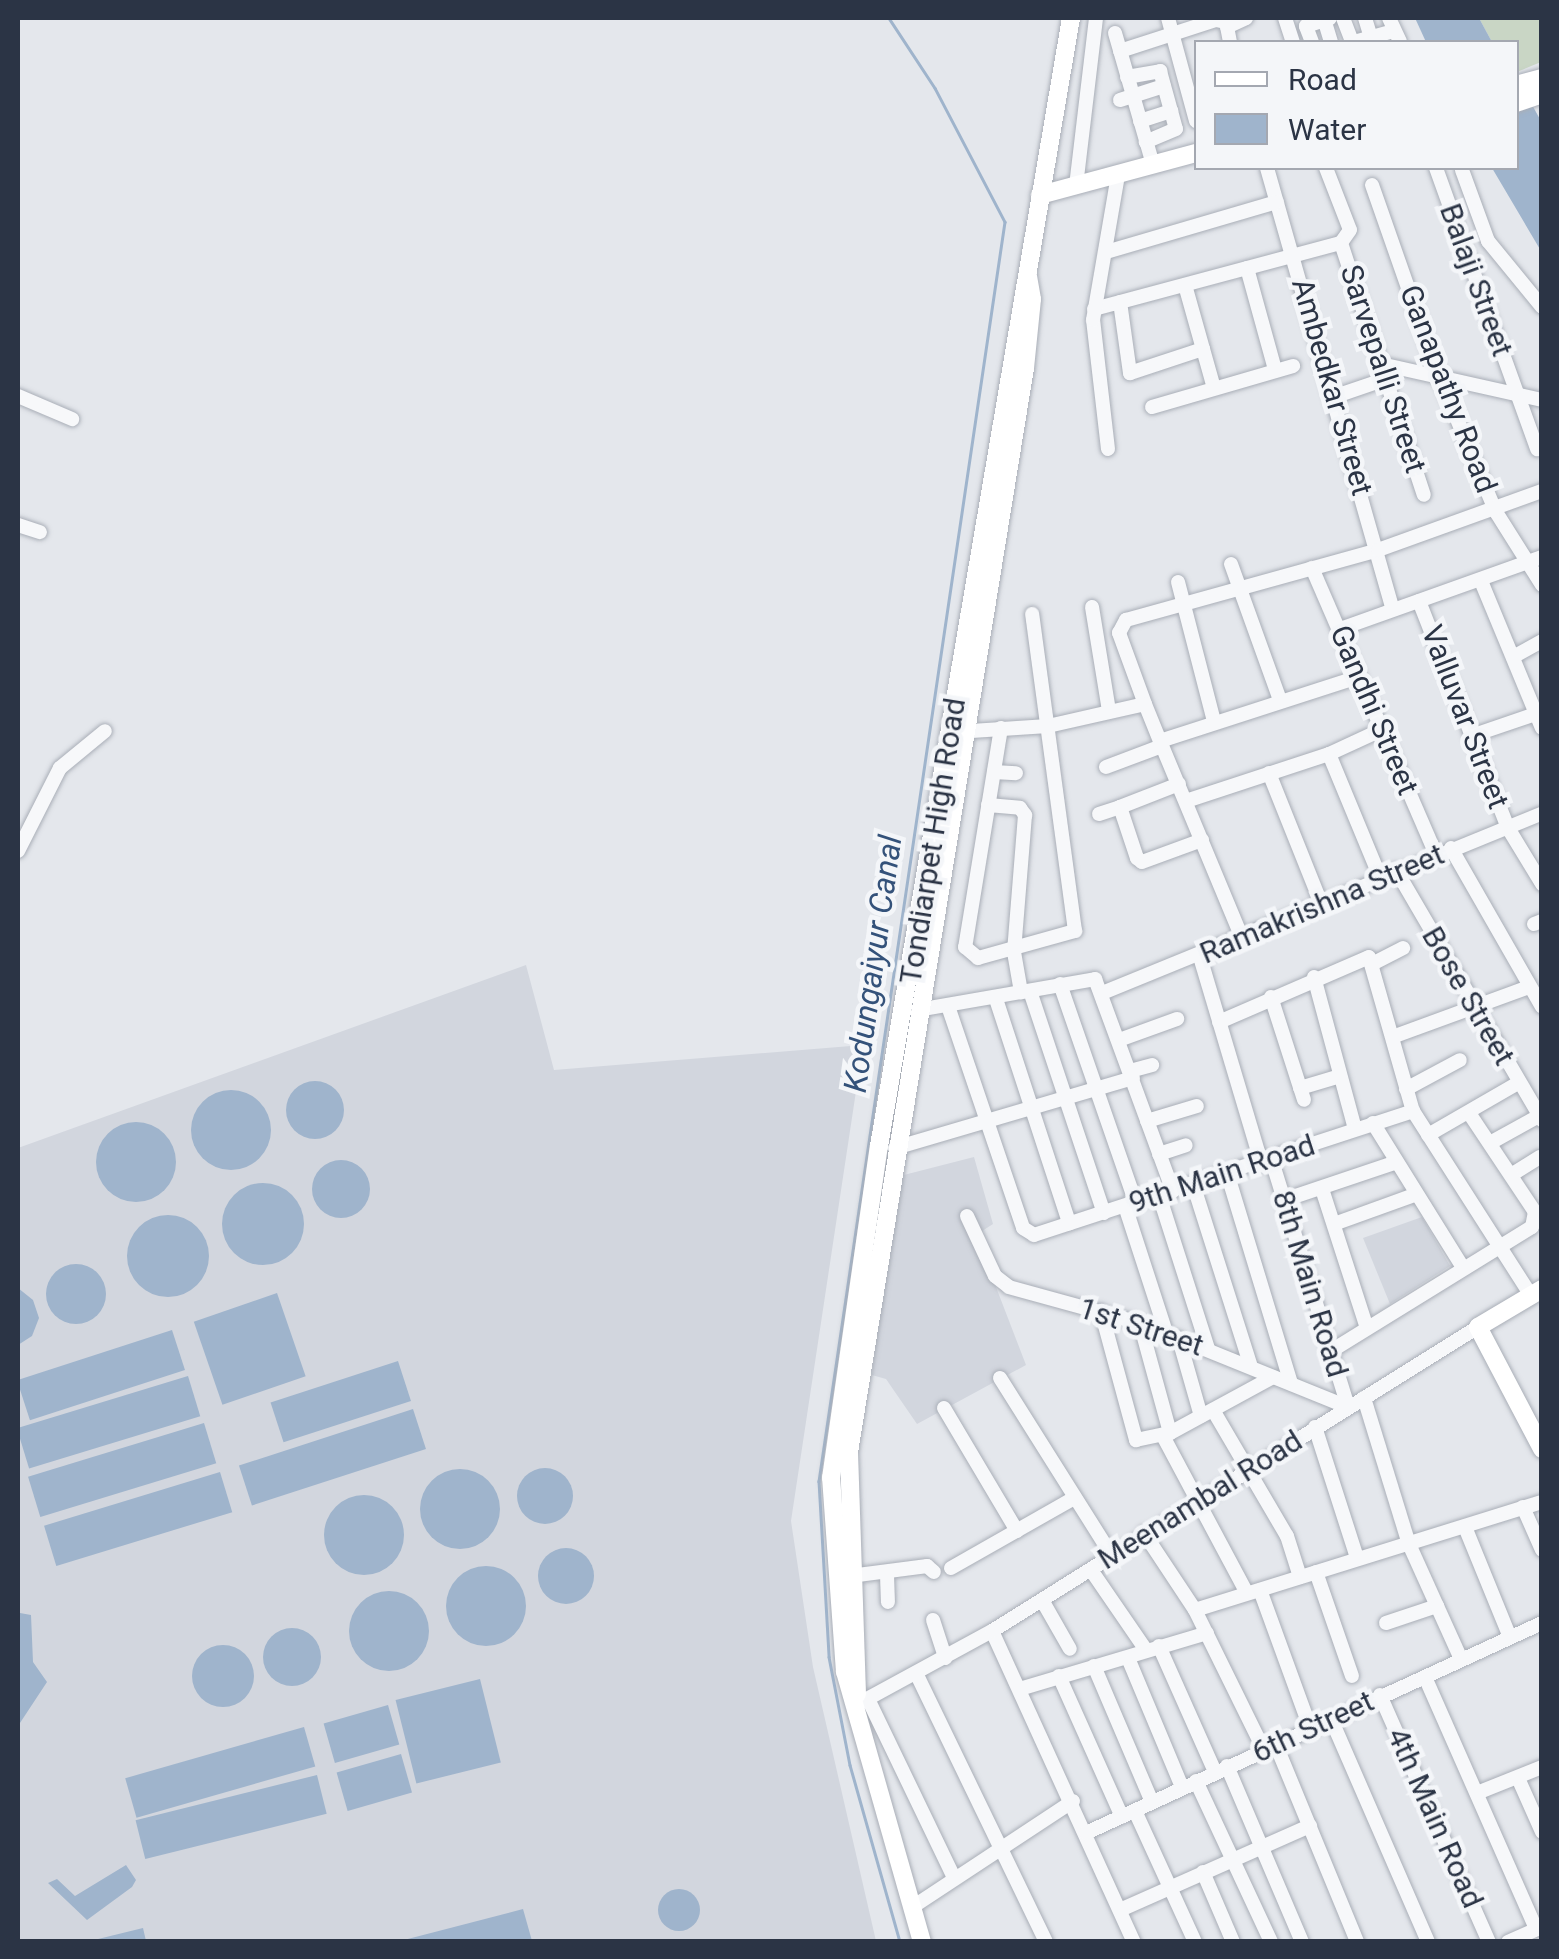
<!DOCTYPE html>
<style>
body{margin:0}
#map{position:relative;width:1559px;height:1959px;overflow:hidden;background:#e4e7ec;font-family:Roboto,sans-serif}
div>[style]{position:absolute}
[style*='--x']{left:calc(var(--x)*1px);top:calc(var(--y)*1px);width:calc(var(--w)*1px);rotate:calc(var(--a)*1deg)}
.built>*{inset:0;background:#d2d6de}
.green>*{inset:0;background:#c9d6c5}
.water>*{inset:0;background:#9fb4cc;transform-origin:0 0}
.round{border-radius:50%}
.stream>*{height:2.5px;margin:-1.25px;padding:0 1.25px;transform-origin:1.25px;border-radius:1.25px;background:#9fb4cc}
.roads{filter:drop-shadow(0 0 2px #a9aeb7) drop-shadow(0 0 2px #a9aeb7)}
.minor>*{height:14px;margin:-7px;padding:0 7px;transform-origin:7px;border-radius:7px;background:#f7f8fa}
.major>*{height:18px;margin:-9px;padding:0 9px;transform-origin:9px;border-radius:9px;background:#fff}
span{translate:-50% -50%;white-space:nowrap;text-align:center;line-height:1.15;-webkit-text-stroke:9px #f4f6f9;paint-order:stroke}
.street-label{font-size:30px;color:#2b3445}
.water-label{font-size:32px;color:#34527a;font-style:italic}
.frame{position:absolute;inset:0;border:20px solid #2b3445;pointer-events:none}
.legend{position:absolute;left:1194px;top:40px;width:325px;height:130px;box-sizing:border-box;background:#f4f6f9;border:2px solid #a4a8b1;margin:0;padding:12px 18px;list-style:none;font-size:30px;color:#2b3445}
.legend li{display:flex;align-items:center;gap:20px;height:50px}
.legend b{width:50px;border:2px solid #a4a8b1}
</style>
<div id="map">
<div class="built">
<i style="clip-path:polygon(526px 965px,554px 1070px,863px 1045px,791px 1521px,813px 1667px,876px 1941px,18px 1942px,18px 1148px)"></i>
<i style="clip-path:polygon(974px 1157px,993px 1224px,976px 1235px,1026px 1365px,917px 1424px,886px 1379px,872px 1375px,896px 1177px)"></i>
<i style="clip-path:polygon(1422px 1217px,1450px 1266px,1390px 1304px,1363px 1238px)"></i>
</div>
<div class="green">
<i style="clip-path:polygon(1479px 18px,1541px 18px,1541px 62px,1517px 72px,1516px 42px,1492px 42px)"></i>
</div>
<div class="water">
<i style="clip-path:polygon(1415px 18px,1479px 18px,1492px 42px,1426px 42px)"></i>
<i style="clip-path:polygon(1517px 78px,1541px 121px,1541px 251px,1492px 168px,1516px 168px)"></i>
<i class="round" style="left:286px;top:1081px;width:58px;height:58px"></i>
<i class="round" style="left:191px;top:1090px;width:80px;height:80px"></i>
<i class="round" style="left:96px;top:1122px;width:80px;height:80px"></i>
<i class="round" style="left:312px;top:1160px;width:58px;height:58px"></i>
<i class="round" style="left:222px;top:1183px;width:82px;height:82px"></i>
<i class="round" style="left:127px;top:1215px;width:82px;height:82px"></i>
<i class="round" style="left:46px;top:1264px;width:60px;height:60px"></i>
<i style="clip-path:polygon(18px 1288px,33px 1300px,39px 1318px,32px 1336px,18px 1345px)"></i>
<i style="left:277px;top:1293px;width:88px;height:88px;rotate:71deg"></i>
<i style="left:172px;top:1330px;width:42px;height:163px;rotate:72deg"></i>
<i style="left:398px;top:1361px;width:42px;height:134px;rotate:72deg"></i>
<i style="left:188px;top:1376px;width:42px;height:179px;rotate:73deg"></i>
<i style="left:413px;top:1409px;width:42px;height:183px;rotate:72deg"></i>
<i style="left:204px;top:1423px;width:42px;height:184px;rotate:73deg"></i>
<i class="round" style="left:517px;top:1468px;width:56px;height:56px"></i>
<i class="round" style="left:420px;top:1469px;width:80px;height:80px"></i>
<i style="left:220px;top:1472px;width:42px;height:184px;rotate:73deg"></i>
<i class="round" style="left:324px;top:1495px;width:80px;height:80px"></i>
<i class="round" style="left:538px;top:1548px;width:56px;height:56px"></i>
<i class="round" style="left:446px;top:1566px;width:80px;height:80px"></i>
<i class="round" style="left:349px;top:1591px;width:80px;height:80px"></i>
<i style="clip-path:polygon(20px 1613px,31px 1615px,33px 1662px,47px 1682px,18px 1726px)"></i>
<i class="round" style="left:263px;top:1628px;width:58px;height:58px"></i>
<i class="round" style="left:192px;top:1645px;width:62px;height:62px"></i>
<i style="left:480px;top:1679px;width:86px;height:87px;rotate:76deg"></i>
<i style="left:388px;top:1705px;width:41px;height:67px;rotate:74deg"></i>
<i style="left:304px;top:1727px;width:41px;height:186px;rotate:74deg"></i>
<i style="left:401px;top:1754px;width:40px;height:67px;rotate:74deg"></i>
<i style="left:317px;top:1775px;width:40px;height:187px;rotate:76deg"></i>
<i style="clip-path:polygon(126px 1865px,136px 1880px,132px 1887px,87px 1920px,48px 1883px,57px 1879px,75px 1896px)"></i>
<i class="round" style="left:658px;top:1889px;width:42px;height:42px"></i>
<i style="clip-path:polygon(523px 1909px,532px 1941px,400px 1941px)"></i>
<i style="clip-path:polygon(143px 1928px,146px 1941px,90px 1941px)"></i>
</div>
<div class="stream">
<i style="--x:889;--y:18;--w:84;--a:56.7"></i>
<i style="--x:935;--y:88;--w:151;--a:62.4"></i>
<i style="--x:1005;--y:222;--w:1273;--a:98.4"></i>
<i style="--x:819;--y:1481;--w:176;--a:86.7"></i>
<i style="--x:829;--y:1657;--w:110;--a:79"></i>
<i style="--x:850;--y:1765;--w:184;--a:74.2"></i>
</div>
<div class="roads">
<div class="minor">
<i style="--x:1168;--y:18;--w:107;--a:74.8"></i>
<i style="--x:1285;--y:18;--w:25;--a:72"></i>
<i style="--x:1343;--y:18;--w:26;--a:69"></i>
<i style="--x:1365;--y:18;--w:21;--a:73"></i>
<i style="--x:1389;--y:18;--w:26;--a:65"></i>
<i style="--x:1324;--y:19;--w:24;--a:73"></i>
<i style="--x:1115;--y:33;--w:137;--a:73.9"></i>
<i style="--x:1230;--y:42;--w:15;--a:-101"></i>
<i style="--x:1227;--y:27;--w:21;--a:-25"></i>
<i style="--x:1312;--y:42;--w:17;--a:-111"></i>
<i style="--x:1306;--y:26;--w:25;--a:-18"></i>
<i style="--x:1354;--y:42;--w:41;--a:-15.4"></i>
<i style="--x:1120;--y:51;--w:101;--a:-17.9"></i>
<i style="--x:1216;--y:20;--w:14;--a:12"></i>
<i style="--x:1127;--y:77;--w:34;--a:-10"></i>
<i style="--x:1160;--y:71;--w:60;--a:74.6"></i>
<i style="--x:1176;--y:129;--w:33;--a:157"></i>
<i style="--x:1120;--y:100;--w:46;--a:-17.7"></i>
<i style="--x:1140;--y:121;--w:33;--a:-18"></i>
<i style="--x:1267;--y:168;--w:456;--a:74.1"></i>
<i style="--x:1326;--y:168;--w:66;--a:68.8"></i>
<i style="--x:1350;--y:230;--w:16;--a:125"></i>
<i style="--x:1436;--y:168;--w:299;--a:70.2"></i>
<i style="--x:1462;--y:170;--w:76;--a:69.9"></i>
<i style="--x:1488;--y:241;--w:85;--a:50.7"></i>
<i style="--x:1372;--y:185;--w:202;--a:70.7"></i>
<i style="--x:1439;--y:376;--w:147;--a:67.3"></i>
<i style="--x:1496;--y:512;--w:86;--a:57.8"></i>
<i style="--x:1076;--y:186;--w:169;--a:-83.2"></i>
<i style="--x:1341;--y:243;--w:265;--a:71.8"></i>
<i style="--x:1106;--y:252;--w:178;--a:-16.3"></i>
<i style="--x:1247;--y:268;--w:106;--a:74.6"></i>
<i style="--x:1185;--y:285;--w:107;--a:74.3"></i>
<i style="--x:1120;--y:302;--w:72;--a:82"></i>
<i style="--x:1130;--y:373;--w:77;--a:-18.2"></i>
<i style="--x:1094;--y:309;--w:256;--a:-15"></i>
<i style="--x:1381;--y:364;--w:165;--a:12.6"></i>
<i style="--x:18;--y:396;--w:59;--a:23.1"></i>
<i style="--x:1336;--y:396;--w:53;--a:-18.8"></i>
<i style="--x:1152;--y:407;--w:147;--a:-16.2"></i>
<i style="--x:1108;--y:449;--w:130;--a:-96.6"></i>
<i style="--x:1093;--y:320;--w:146;--a:-80.2"></i>
<i style="--x:18;--y:525;--w:23;--a:18"></i>
<i style="--x:1231;--y:564;--w:145;--a:70.2"></i>
<i style="--x:1312;--y:568;--w:309;--a:66.6"></i>
<i style="--x:1481;--y:581;--w:159;--a:67.5"></i>
<i style="--x:1178;--y:582;--w:144;--a:75.5"></i>
<i style="--x:1419;--y:601;--w:244;--a:68.6"></i>
<i style="--x:1508;--y:828;--w:66;--a:58.7"></i>
<i style="--x:1092;--y:607;--w:105;--a:80.7"></i>
<i style="--x:1340;--y:629;--w:214;--a:-19.6"></i>
<i style="--x:1513;--y:657;--w:33;--a:-29"></i>
<i style="--x:1145;--y:704;--w:76;--a:-110.1"></i>
<i style="--x:1119;--y:633;--w:15;--a:-62"></i>
<i style="--x:1126;--y:620;--w:262;--a:-15.5"></i>
<i style="--x:1378;--y:550;--w:174;--a:-19.8"></i>
<i style="--x:1001;--y:728;--w:222;--a:99.3"></i>
<i style="--x:965;--y:947;--w:17;--a:40"></i>
<i style="--x:978;--y:958;--w:101;--a:-15.6"></i>
<i style="--x:1075;--y:931;--w:320;--a:-97.7"></i>
<i style="--x:956;--y:732;--w:92;--a:-3.7"></i>
<i style="--x:1048;--y:726;--w:99;--a:-12.8"></i>
<i style="--x:1145;--y:704;--w:40;--a:68"></i>
<i style="--x:1160;--y:741;--w:208;--a:-17.9"></i>
<i style="--x:1471;--y:736;--w:74;--a:-18.9"></i>
<i style="--x:1160;--y:741;--w:211;--a:67.4"></i>
<i style="--x:1329;--y:754;--w:133;--a:67.5"></i>
<i style="--x:1106;--y:767;--w:60;--a:-20.6"></i>
<i style="--x:994;--y:772;--w:22;--a:3"></i>
<i style="--x:1269;--y:773;--w:140;--a:68.2"></i>
<i style="--x:1179;--y:784;--w:63;--a:158.7"></i>
<i style="--x:1120;--y:807;--w:54;--a:71.6"></i>
<i style="--x:1137;--y:858;--w:6;--a:39"></i>
<i style="--x:1142;--y:862;--w:64;--a:-20.1"></i>
<i style="--x:1186;--y:801;--w:151;--a:-18.2"></i>
<i style="--x:1329;--y:754;--w:57;--a:-24.8"></i>
<i style="--x:988;--y:805;--w:32;--a:5"></i>
<i style="--x:1020;--y:808;--w:9;--a:54"></i>
<i style="--x:1025;--y:815;--w:137;--a:94.6"></i>
<i style="--x:1014;--y:952;--w:41;--a:80.1"></i>
<i style="--x:1099;--y:814;--w:22;--a:-18"></i>
<i style="--x:1451;--y:848;--w:183;--a:60.2"></i>
<i style="--x:18;--y:851;--w:93;--a:-63.2"></i>
<i style="--x:60;--y:768;--w:58;--a:-39.4"></i>
<i style="--x:1396;--y:870;--w:290;--a:59.7"></i>
<i style="--x:1534;--y:924;--w:9;--a:-21"></i>
<i style="--x:1200;--y:957;--w:217;--a:73.4"></i>
<i style="--x:1372;--y:964;--w:35;--a:-27"></i>
<i style="--x:1314;--y:977;--w:157;--a:74.9"></i>
<i style="--x:1060;--y:984;--w:230;--a:70.9"></i>
<i style="--x:1030;--y:991;--w:234;--a:71.6"></i>
<i style="--x:1102;--y:993;--w:475;--a:-22.2"></i>
<i style="--x:1271;--y:997;--w:108;--a:72.2"></i>
<i style="--x:996;--y:999;--w:236;--a:71.9"></i>
<i style="--x:949;--y:1009;--w:231;--a:71.3"></i>
<i style="--x:1023;--y:1228;--w:13;--a:32"></i>
<i style="--x:1034;--y:1235;--w:399;--a:-18.1"></i>
<i style="--x:918;--y:1010;--w:180;--a:-9.9"></i>
<i style="--x:1095;--y:979;--w:226;--a:69.8"></i>
<i style="--x:1219;--y:1022;--w:163;--a:-23.4"></i>
<i style="--x:1369;--y:957;--w:160;--a:74.1"></i>
<i style="--x:1413;--y:1111;--w:217;--a:57.4"></i>
<i style="--x:1395;--y:1036;--w:143;--a:-20.1"></i>
<i style="--x:1119;--y:1040;--w:62;--a:-19.9"></i>
<i style="--x:1130;--y:1071;--w:23;--a:-15"></i>
<i style="--x:1300;--y:1088;--w:42;--a:-16.7"></i>
<i style="--x:1406;--y:1089;--w:61;--a:-28.2"></i>
<i style="--x:1147;--y:1121;--w:52;--a:-16.7"></i>
<i style="--x:1373;--y:1123;--w:168;--a:58.1"></i>
<i style="--x:1428;--y:1135;--w:104;--a:-30"></i>
<i style="--x:1490;--y:1143;--w:56;--a:-28.9"></i>
<i style="--x:895;--y:1148;--w:248;--a:-16.4"></i>
<i style="--x:1159;--y:1154;--w:28;--a:-18"></i>
<i style="--x:1272;--y:1161;--w:257;--a:72.8"></i>
<i style="--x:1511;--y:1175;--w:34;--a:-32"></i>
<i style="--x:1228;--y:1176;--w:217;--a:73.1"></i>
<i style="--x:1194;--y:1187;--w:186;--a:72.4"></i>
<i style="--x:1322;--y:1189;--w:146;--a:72.1"></i>
<i style="--x:1159;--y:1195;--w:162;--a:72.3"></i>
<i style="--x:1284;--y:1200;--w:116;--a:-18.6"></i>
<i style="--x:1125;--y:1206;--w:136;--a:72"></i>
<i style="--x:967;--y:1216;--w:66;--a:65"></i>
<i style="--x:995;--y:1276;--w:18;--a:38"></i>
<i style="--x:1009;--y:1287;--w:136;--a:15.4"></i>
<i style="--x:1140;--y:1323;--w:224;--a:22"></i>
<i style="--x:1334;--y:1224;--w:85;--a:-19.9"></i>
<i style="--x:1101;--y:1311;--w:134;--a:74.8"></i>
<i style="--x:1136;--y:1440;--w:35;--a:-12"></i>
<i style="--x:1170;--y:1433;--w:117;--a:-28.5"></i>
<i style="--x:1140;--y:1323;--w:114;--a:74.7"></i>
<i style="--x:1179;--y:1339;--w:80;--a:74.1"></i>
<i style="--x:1331;--y:1351;--w:236;--a:-31.7"></i>
<i style="--x:1532;--y:1227;--w:15;--a:-79"></i>
<i style="--x:1535;--y:1212;--w:119;--a:-123.7"></i>
<i style="--x:1000;--y:1378;--w:208;--a:57.8"></i>
<i style="--x:1364;--y:1398;--w:153;--a:72.9"></i>
<i style="--x:1409;--y:1544;--w:126;--a:65.7"></i>
<i style="--x:944;--y:1408;--w:143;--a:59.3"></i>
<i style="--x:1213;--y:1410;--w:146;--a:59.6"></i>
<i style="--x:1287;--y:1536;--w:43;--a:72.4"></i>
<i style="--x:1315;--y:1427;--w:138;--a:72.2"></i>
<i style="--x:1163;--y:1436;--w:178;--a:61.9"></i>
<i style="--x:1523;--y:1507;--w:47;--a:66.2"></i>
<i style="--x:1465;--y:1527;--w:117;--a:67.8"></i>
<i style="--x:1144;--y:1533;--w:92;--a:56.5"></i>
<i style="--x:1195;--y:1610;--w:156;--a:63.8"></i>
<i style="--x:951;--y:1568;--w:142;--a:-29.6"></i>
<i style="--x:1091;--y:1570;--w:97;--a:55.5"></i>
<i style="--x:1316;--y:1572;--w:110;--a:70.9"></i>
<i style="--x:887;--y:1575;--w:27;--a:88"></i>
<i style="--x:850;--y:1576;--w:78;--a:-7.4"></i>
<i style="--x:927;--y:1566;--w:9;--a:41"></i>
<i style="--x:1260;--y:1590;--w:149;--a:70"></i>
<i style="--x:1042;--y:1600;--w:56;--a:60.3"></i>
<i style="--x:1195;--y:1610;--w:363;--a:-17.3"></i>
<i style="--x:933;--y:1620;--w:40;--a:72"></i>
<i style="--x:1386;--y:1623;--w:54;--a:-18.4"></i>
<i style="--x:992;--y:1631;--w:342;--a:65.5"></i>
<i style="--x:1159;--y:1646;--w:138;--a:66"></i>
<i style="--x:1128;--y:1658;--w:140;--a:67.3"></i>
<i style="--x:1094;--y:1666;--w:148;--a:66.9"></i>
<i style="--x:917;--y:1675;--w:297;--a:64.2"></i>
<i style="--x:1059;--y:1676;--w:154;--a:65.9"></i>
<i style="--x:1425;--y:1677;--w:275;--a:66.2"></i>
<i style="--x:1023;--y:1688;--w:192;--a:-16.6"></i>
<i style="--x:1380;--y:1695;--w:270;--a:66.2"></i>
<i style="--x:869;--y:1701;--w:196;--a:64.3"></i>
<i style="--x:856;--y:1705;--w:155;--a:-28.6"></i>
<i style="--x:992;--y:1631;--w:573;--a:-32.03"></i>
<i style="--x:1332;--y:1721;--w:241;--a:66.5"></i>
<i style="--x:1276;--y:1745;--w:213;--a:67.6"></i>
<i style="--x:1227;--y:1766;--w:191;--a:66.9"></i>
<i style="--x:1518;--y:1778;--w:59;--a:66"></i>
<i style="--x:1196;--y:1781;--w:178;--a:65"></i>
<i style="--x:1477;--y:1793;--w:70;--a:-21.8"></i>
<i style="--x:1135;--y:1811;--w:144;--a:65.4"></i>
<i style="--x:1086;--y:1833;--w:502;--a:-24.73"></i>
<i style="--x:1203;--y:1872;--w:76;--a:66.8"></i>
<i style="--x:911;--y:1908;--w:194;--a:-33.4"></i>
<i style="--x:1120;--y:1910;--w:208;--a:-23.9"></i>
<i style="--x:1508;--y:1942;--w:36;--a:-24"></i>
</div>
<div class="major">
<i style="--x:1516;--y:85;--w:27;--a:-15"></i>
<i style="--x:1516;--y:103;--w:28;--a:-19"></i>
<i style="--x:1040;--y:195;--w:162;--a:-15.1"></i>
<i style="--x:1542;--y:1289;--w:74;--a:149.3"></i>
<i style="--x:1478;--y:1327;--w:138;--a:62.3"></i>
<i style="--x:857;--y:1694;--w:242;--a:-91.9"></i>
<i style="--x:849;--y:1452;--w:1098;--a:-80.78"></i>
<i style="--x:1025;--y:368;--w:69;--a:-84.2"></i>
<i style="--x:1032;--y:299;--w:23;--a:-100"></i>
<i style="--x:922;--y:1942;--w:281;--a:-105.9"></i>
<i style="--x:845;--y:1672;--w:195;--a:-94.1"></i>
<i style="--x:831;--y:1478;--w:335;--a:-81.8"></i>
<i style="--x:879;--y:1146;--w:1144;--a:-80.34"></i>
</div>
</div>
<div class="street-label">
<span style="left:1476px;top:280px;rotate:70deg">Balaji Street</span>
<span style="left:1383px;top:369px;rotate:72deg">Sarvepalli Street</span>
<span style="left:1332px;top:387px;rotate:74deg">Ambedkar Street</span>
<span style="left:1448px;top:389px;rotate:69deg">Ganapathy Road</span>
<span style="left:1374px;top:710px;rotate:67deg">Gandhi Street</span>
<span style="left:1465px;top:717px;rotate:69deg">Valluvar Street</span>
<span style="left:933px;top:841px;rotate:-81deg">Tondiarpet High Road</span>
<span style="left:1322px;top:904px;rotate:-23deg">Ramakrishna Street</span>
<span style="left:1468px;top:996px;rotate:60deg">Bose Street</span>
<span style="left:1222px;top:1174px;rotate:-18deg">9th Main Road</span>
<span style="left:1310px;top:1284px;rotate:73deg">8th Main Road</span>
<span style="left:1141px;top:1327px;rotate:18deg">1st Street</span>
<span style="left:1200px;top:1500px;rotate:-32deg">Meenambal Road</span>
<span style="left:1313px;top:1727px;rotate:-25deg">6th Street</span>
<span style="left:1435px;top:1818px;rotate:66deg">4th Main Road</span>
</div>
<div class="water-label">
<span style="left:873px;top:964px;rotate:-82deg">Kodungaiyur Canal</span>
</div>
<div class="frame"></div>
<ul class="legend">
<li><b style="height:12px;background:#fff"></b>Road</li>
<li><b style="height:28px;background:#9fb4cc"></b>Water</li>
</ul>
</div>
